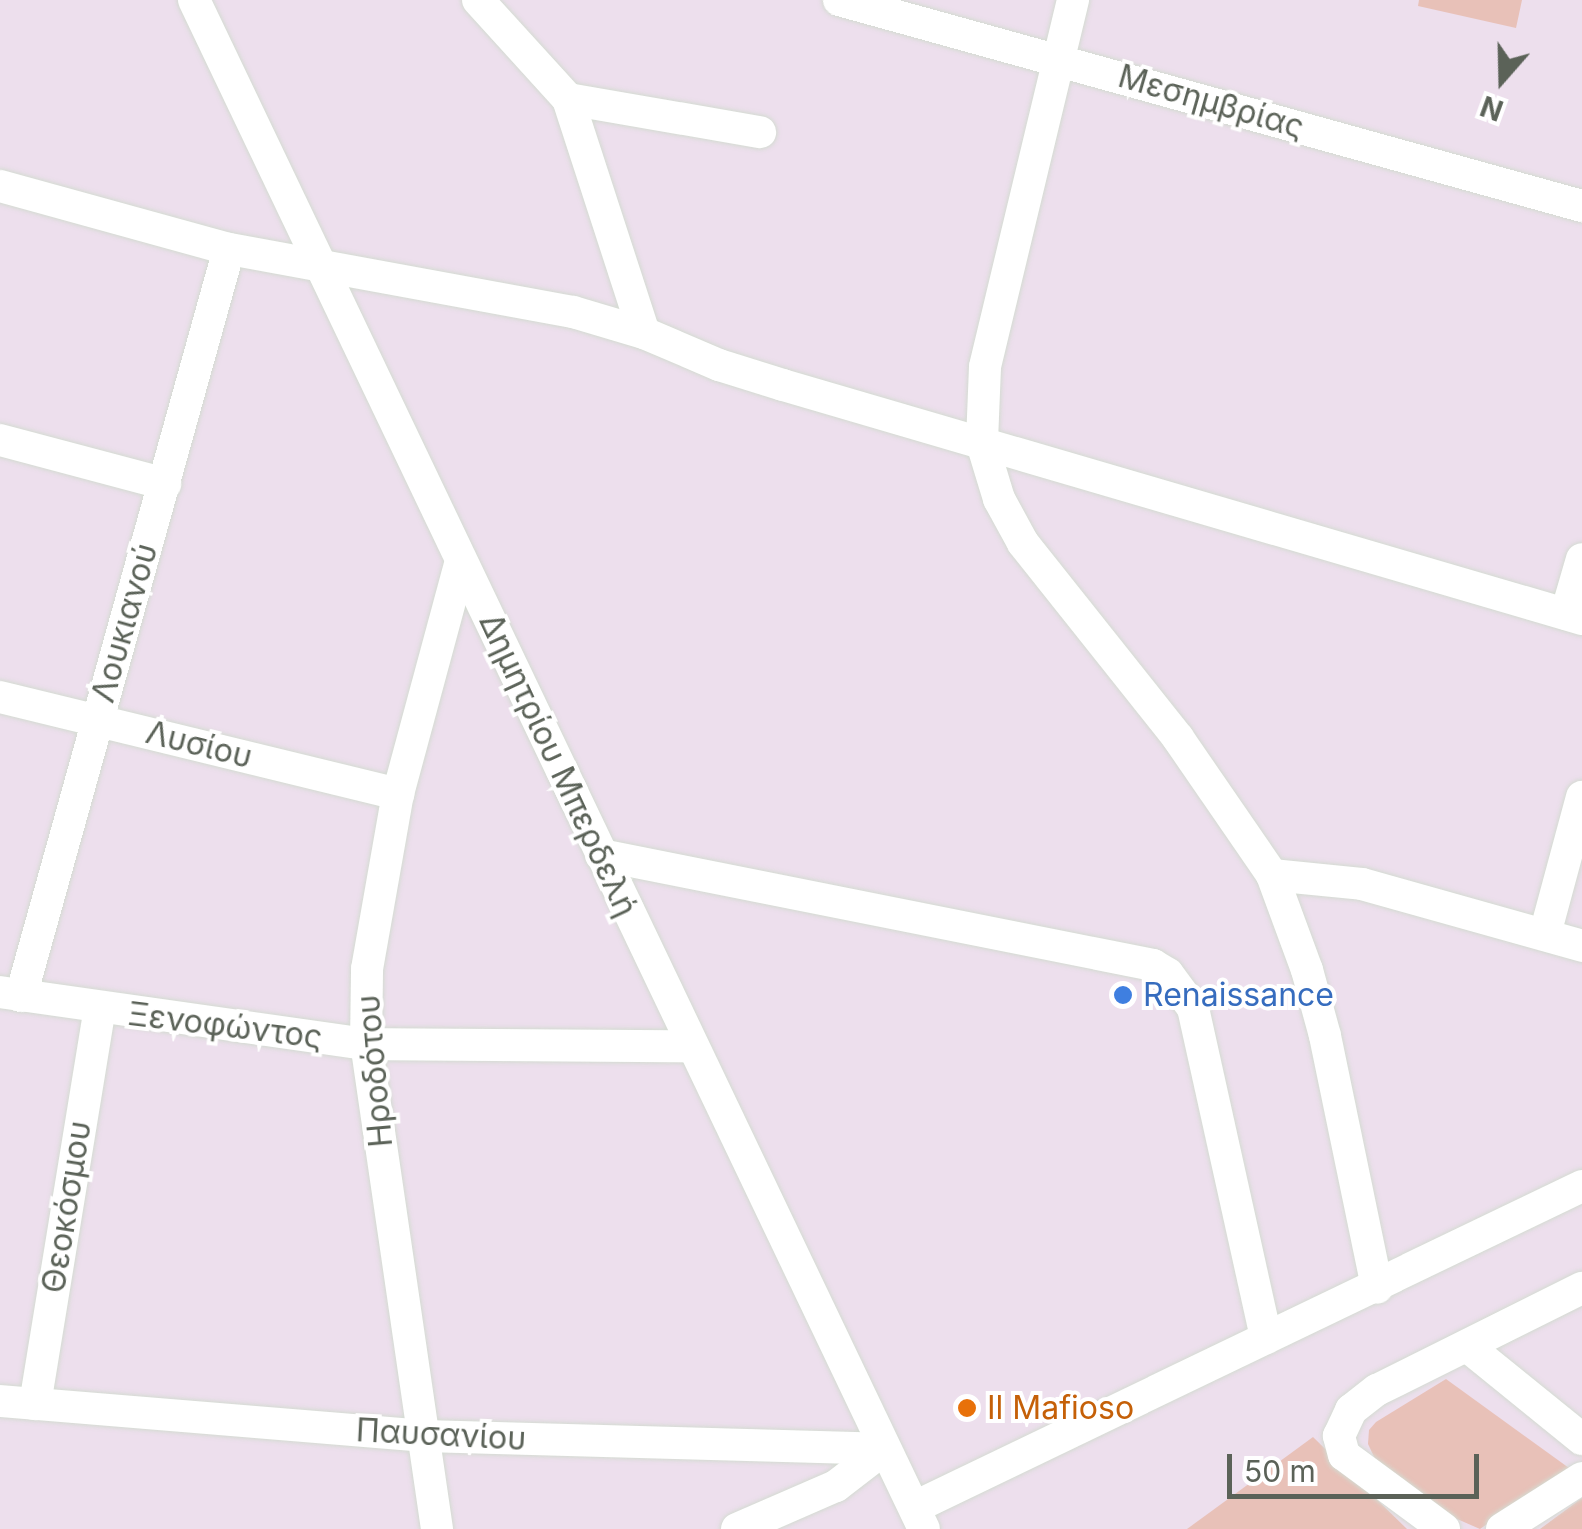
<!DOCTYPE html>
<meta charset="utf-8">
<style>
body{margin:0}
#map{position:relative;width:1582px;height:1529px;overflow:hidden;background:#eddfed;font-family:Inter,sans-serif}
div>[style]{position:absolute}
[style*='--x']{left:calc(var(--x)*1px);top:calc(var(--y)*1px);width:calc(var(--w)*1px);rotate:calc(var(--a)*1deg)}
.green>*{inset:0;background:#e8c1b8}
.roads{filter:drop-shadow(0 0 2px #d4dbd2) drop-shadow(0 0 2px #d4dbd2)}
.minor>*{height:32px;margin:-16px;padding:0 16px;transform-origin:16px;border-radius:16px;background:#fff}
.dots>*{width:28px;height:28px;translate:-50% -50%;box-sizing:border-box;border:5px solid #fff;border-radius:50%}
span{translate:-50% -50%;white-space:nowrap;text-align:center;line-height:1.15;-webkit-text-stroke:8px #fff;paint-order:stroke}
.street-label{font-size:32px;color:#5b6258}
.shop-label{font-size:32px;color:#366cbe}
.left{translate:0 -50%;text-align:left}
.food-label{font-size:32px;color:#c56008}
.north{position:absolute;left:1452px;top:30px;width:100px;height:100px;-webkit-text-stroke:8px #fff;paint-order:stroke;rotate:200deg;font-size:28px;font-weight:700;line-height:40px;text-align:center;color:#5b6258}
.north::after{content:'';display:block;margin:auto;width:35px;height:45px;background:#5b6258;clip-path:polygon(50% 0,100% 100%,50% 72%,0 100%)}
.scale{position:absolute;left:1227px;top:1454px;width:252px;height:45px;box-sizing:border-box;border:5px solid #5b6258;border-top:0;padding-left:12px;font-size:30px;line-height:35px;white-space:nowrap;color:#5b6258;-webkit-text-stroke:8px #fff;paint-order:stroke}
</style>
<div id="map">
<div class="green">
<i style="clip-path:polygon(1419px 0,1522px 0,1516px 28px,1418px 6px)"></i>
<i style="clip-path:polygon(1446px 1379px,1569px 1468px,1480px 1529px,1418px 1502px,1376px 1461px,1368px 1444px,1369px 1430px,1376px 1422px)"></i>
<i style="clip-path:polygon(1313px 1437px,1407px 1529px,1187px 1529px)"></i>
<i style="clip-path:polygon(1582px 1498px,1582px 1529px,1540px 1529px)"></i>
</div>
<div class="roads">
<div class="minor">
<i style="--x:194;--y:0;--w:1694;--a:64.48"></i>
<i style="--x:478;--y:0;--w:134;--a:47.7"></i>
<i style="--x:568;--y:99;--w:246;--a:72"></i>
<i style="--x:644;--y:333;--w:82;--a:23.1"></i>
<i style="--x:719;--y:365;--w:67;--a:17.4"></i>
<i style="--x:783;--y:385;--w:833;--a:16.32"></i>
<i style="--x:839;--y:0;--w:771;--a:15.5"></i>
<i style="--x:1073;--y:0;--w:377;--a:103.5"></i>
<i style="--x:985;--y:367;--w:76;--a:92.3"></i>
<i style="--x:982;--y:443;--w:59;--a:73.1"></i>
<i style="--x:999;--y:499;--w:50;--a:61.4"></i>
<i style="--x:1023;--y:543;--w:249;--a:51.5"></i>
<i style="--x:1178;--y:738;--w:166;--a:55.5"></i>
<i style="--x:1272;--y:875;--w:101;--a:69.8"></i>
<i style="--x:1307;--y:970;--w:68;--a:74.7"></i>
<i style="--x:1325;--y:1036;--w:257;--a:78.3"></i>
<i style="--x:568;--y:99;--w:195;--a:9.8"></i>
<i style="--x:0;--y:186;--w:238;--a:15.4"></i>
<i style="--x:229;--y:249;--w:350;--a:10.4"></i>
<i style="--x:573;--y:312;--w:74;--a:16.5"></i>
<i style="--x:0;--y:440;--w:171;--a:14.9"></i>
<i style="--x:1566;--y:614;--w:57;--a:-73.8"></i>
<i style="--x:0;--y:697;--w:410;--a:13.7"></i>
<i style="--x:601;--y:855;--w:563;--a:11.27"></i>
<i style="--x:1153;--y:965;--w:17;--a:31"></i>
<i style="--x:1168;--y:974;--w:42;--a:53.7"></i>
<i style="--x:1193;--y:1008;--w:338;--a:77.5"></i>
<i style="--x:1272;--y:875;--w:90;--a:5.7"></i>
<i style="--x:1362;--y:884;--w:229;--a:15.7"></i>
<i style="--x:1545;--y:934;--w:142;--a:-74.9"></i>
<i style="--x:0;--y:992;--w:370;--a:8.1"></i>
<i style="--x:366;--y:1044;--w:326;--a:0.4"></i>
<i style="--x:21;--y:996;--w:775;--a:-74.44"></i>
<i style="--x:1467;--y:1346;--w:148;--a:39"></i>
<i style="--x:0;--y:1401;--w:423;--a:4.7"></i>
<i style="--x:422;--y:1436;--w:462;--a:1.6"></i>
<i style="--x:35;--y:1404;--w:400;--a:-80.7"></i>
<i style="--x:915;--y:1507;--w:740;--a:-25.7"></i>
<i style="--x:437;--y:1529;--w:490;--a:-98.3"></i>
<i style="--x:366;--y:1044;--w:75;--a:-89.2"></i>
<i style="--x:367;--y:969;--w:178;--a:-80"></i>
<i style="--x:398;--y:794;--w:241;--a:-74.9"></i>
<i style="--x:737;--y:1529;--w:108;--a:-23.5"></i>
<i style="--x:836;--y:1486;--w:61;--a:-37.6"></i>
<i style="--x:1444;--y:1529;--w:124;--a:-143.5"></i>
<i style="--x:1344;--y:1455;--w:20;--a:-105"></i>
<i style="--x:1339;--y:1436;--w:29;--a:-65"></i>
<i style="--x:1351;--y:1410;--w:33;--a:-38"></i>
<i style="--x:1377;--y:1390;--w:229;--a:-26.5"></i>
<i style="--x:1502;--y:1529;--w:95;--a:-32.5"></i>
</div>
</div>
<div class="dots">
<i style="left:1123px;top:995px;background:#3f7fe0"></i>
<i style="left:967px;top:1408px;background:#e8710a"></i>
</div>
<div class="street-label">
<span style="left:1211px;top:102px;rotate:16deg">Μεσημβρίας</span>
<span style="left:125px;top:623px;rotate:-74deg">Λουκιανού</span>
<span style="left:199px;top:745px;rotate:14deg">Λυσίου</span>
<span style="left:558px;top:765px;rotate:65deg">Δημητρίου Μπερδελή</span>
<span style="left:225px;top:1026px;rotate:7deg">Ξενοφώντος</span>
<span style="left:375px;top:1071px;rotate:-95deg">Ηροδότου</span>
<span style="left:67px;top:1207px;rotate:-81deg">Θεοκόσμου</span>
<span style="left:441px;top:1435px;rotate:3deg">Παυσανίου</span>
</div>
<div class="shop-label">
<span class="left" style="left:1143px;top:995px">Renaissance</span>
</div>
<div class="food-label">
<span class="left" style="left:987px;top:1408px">Il Mafioso</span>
</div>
<div class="north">N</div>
<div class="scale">50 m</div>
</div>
